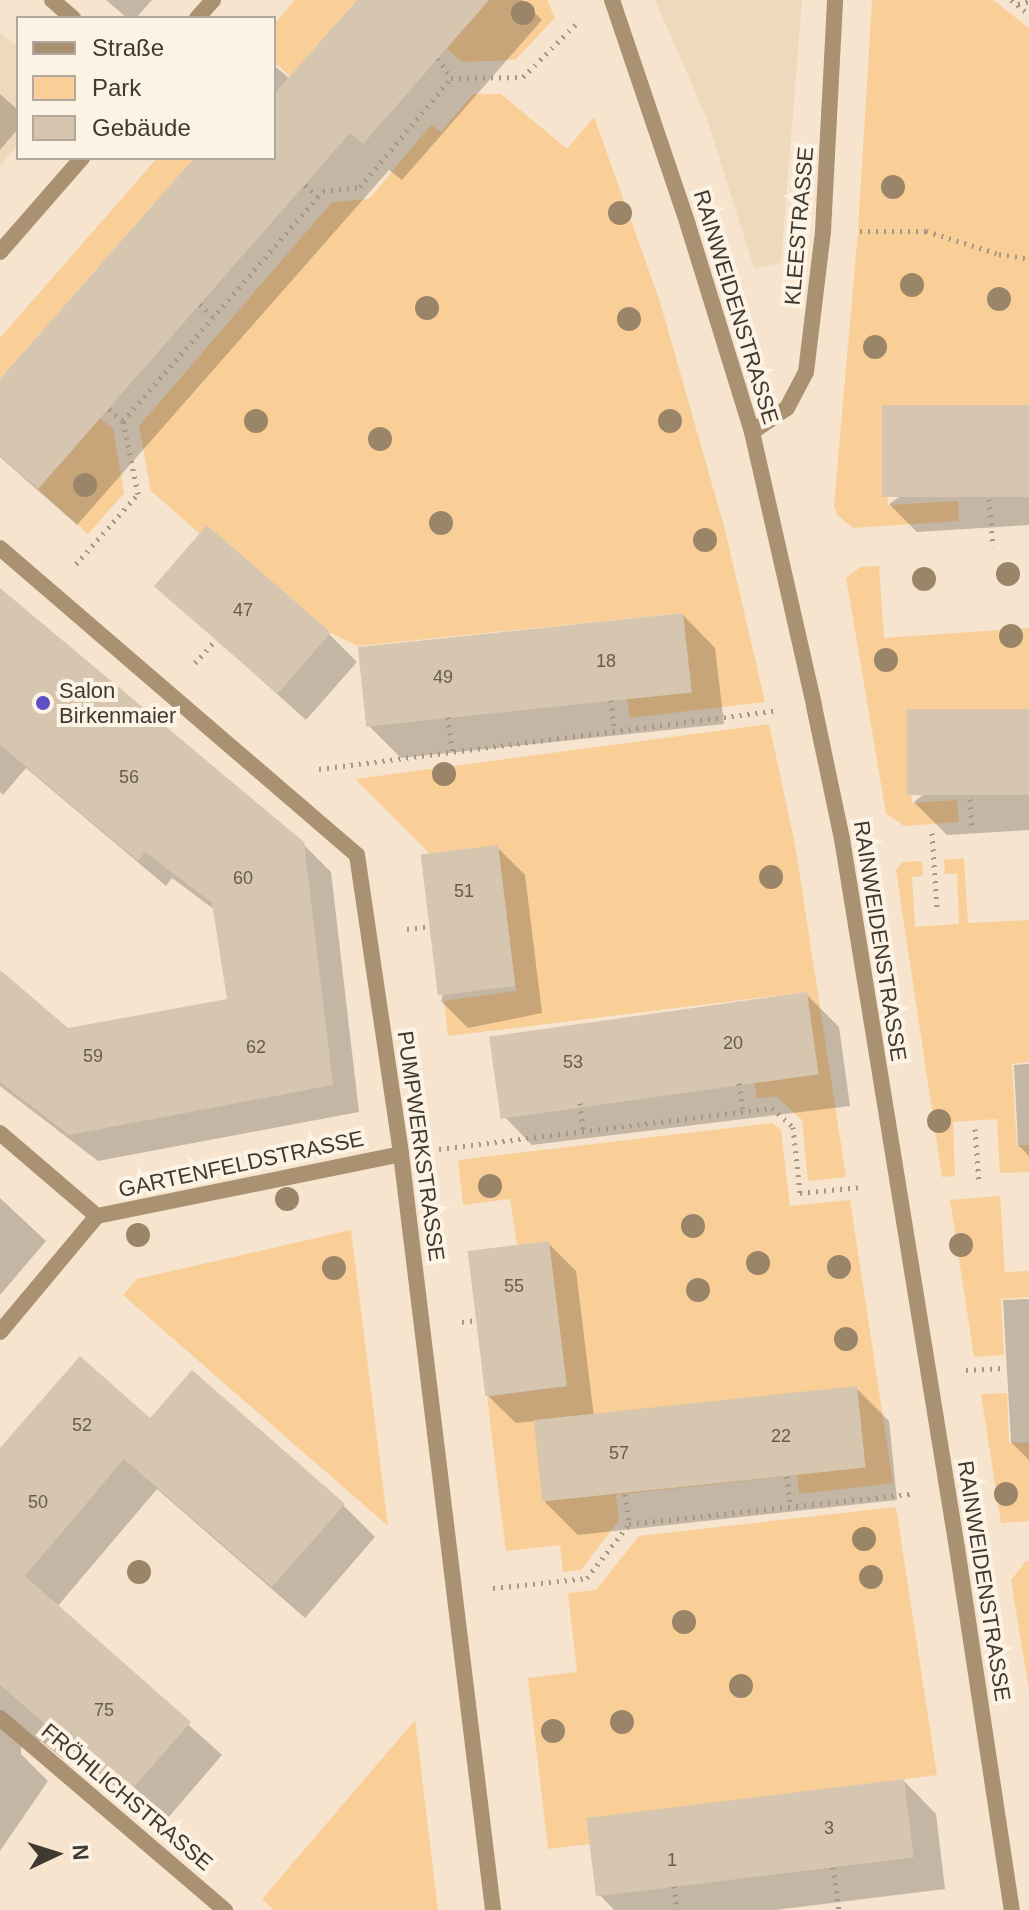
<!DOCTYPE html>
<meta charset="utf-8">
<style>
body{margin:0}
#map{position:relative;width:1029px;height:1910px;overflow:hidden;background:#f6e4ce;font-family:Arial,sans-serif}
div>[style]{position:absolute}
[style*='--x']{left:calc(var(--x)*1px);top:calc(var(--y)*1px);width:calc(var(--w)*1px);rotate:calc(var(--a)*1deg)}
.built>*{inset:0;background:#efd9bc}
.green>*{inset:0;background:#f9cf97}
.shadow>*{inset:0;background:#0003}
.building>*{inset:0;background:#d6c5af;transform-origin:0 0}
.path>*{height:5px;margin-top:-2.5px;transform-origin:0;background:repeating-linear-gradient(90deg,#a59888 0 2px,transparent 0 8px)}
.street>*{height:16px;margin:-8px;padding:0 8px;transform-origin:8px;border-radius:8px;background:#a99172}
.trees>*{width:24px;height:24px;margin:-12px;border-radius:50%;background:#9a8569}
.dots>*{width:22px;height:22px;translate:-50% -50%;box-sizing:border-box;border:4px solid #fdf3e5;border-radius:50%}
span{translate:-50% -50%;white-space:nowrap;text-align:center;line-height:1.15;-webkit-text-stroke:8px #fdf3e5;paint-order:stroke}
.number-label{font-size:18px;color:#665c50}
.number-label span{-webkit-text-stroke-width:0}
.street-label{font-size:22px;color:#403930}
.poi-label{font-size:22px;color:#403930}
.left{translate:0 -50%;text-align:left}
.legend{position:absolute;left:16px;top:16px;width:260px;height:144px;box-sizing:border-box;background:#fdf3e5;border:2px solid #b1a99d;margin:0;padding:10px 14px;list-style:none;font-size:24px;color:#403930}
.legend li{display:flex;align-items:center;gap:16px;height:40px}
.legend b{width:40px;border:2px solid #b1a99d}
.north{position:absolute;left:16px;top:1814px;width:80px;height:80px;-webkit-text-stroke:6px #fdf3e5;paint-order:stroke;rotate:86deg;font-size:22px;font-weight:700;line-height:32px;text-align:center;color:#403930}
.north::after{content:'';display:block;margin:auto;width:28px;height:36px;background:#403930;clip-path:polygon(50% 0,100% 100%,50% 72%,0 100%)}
</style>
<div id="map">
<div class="built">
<i style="clip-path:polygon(655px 0,802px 0,781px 263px,754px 268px,707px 119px)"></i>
<i style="clip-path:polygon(0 32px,18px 47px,18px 145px,0 166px)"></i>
</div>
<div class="green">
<i style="clip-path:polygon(295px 0,357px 0,290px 76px,276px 64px,274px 66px,274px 24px)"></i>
<i style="clip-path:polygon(489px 0,547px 0,555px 18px,515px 60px,462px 62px,446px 48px)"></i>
<i style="clip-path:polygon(872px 0,993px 0,1029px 28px,1029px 405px,882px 414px,888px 505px,958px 501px,959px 521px,853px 528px,837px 515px,834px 505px,858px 231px)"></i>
<i style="clip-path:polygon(473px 94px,501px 94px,567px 149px,594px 117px,660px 302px,725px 530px,765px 702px,630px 718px,627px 699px,692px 692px,683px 613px,358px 646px,331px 633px,207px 525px,200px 534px,151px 491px,139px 426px,332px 202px,369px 199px,431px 125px,441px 132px)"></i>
<i style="clip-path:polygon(157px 158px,194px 158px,0 379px,0 338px)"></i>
<i style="clip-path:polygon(100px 418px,113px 429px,124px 493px,88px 534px,38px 489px)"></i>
<i style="clip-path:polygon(879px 566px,884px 638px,1029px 628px,1029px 709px,907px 717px,912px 803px,957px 800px,959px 822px,904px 826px,886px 813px,846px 578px,860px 567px)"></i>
<i style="clip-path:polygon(769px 724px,795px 844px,846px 1177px,808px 1181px,802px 1120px,776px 1096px,757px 1099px,754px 1081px,807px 992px,448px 1036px,444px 1001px,516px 991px,498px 846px,430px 854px,355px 779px)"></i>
<i style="clip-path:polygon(964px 858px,968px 923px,1029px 920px,1029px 1062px,1012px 1064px,1017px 1145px,1029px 1145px,1029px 1172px,1000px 1173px,997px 1119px,953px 1122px,955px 1176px,942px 1177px,896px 870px,902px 862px,922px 861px,923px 876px,912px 877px,915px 927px,959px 924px,957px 874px,945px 874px,944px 860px)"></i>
<i style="clip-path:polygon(772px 1123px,781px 1130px,790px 1206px,850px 1200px,893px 1483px,799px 1494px,797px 1475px,616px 1495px,619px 1520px,581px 1570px,563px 1572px,560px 1545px,506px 1551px,487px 1397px,567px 1386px,548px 1241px,517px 1245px,510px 1199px,463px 1205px,458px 1160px)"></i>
<i style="clip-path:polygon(1000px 1196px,1005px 1272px,1029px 1271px,1029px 1297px,1001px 1299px,1004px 1355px,974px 1357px,950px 1200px)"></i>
<i style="clip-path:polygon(351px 1230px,388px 1526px,123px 1295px,137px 1279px)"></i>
<i style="clip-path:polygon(1007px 1393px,1009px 1443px,1029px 1442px,1029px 1521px,1001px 1523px,981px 1394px)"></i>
<i style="clip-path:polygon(896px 1507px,937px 1775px,588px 1819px,591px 1844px,548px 1849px,528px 1678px,577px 1672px,568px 1593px,596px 1590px,639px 1536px)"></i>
<i style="clip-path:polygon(1026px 1561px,1029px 1561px,1029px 1690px,1011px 1580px)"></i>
<i style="clip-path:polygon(415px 1720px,438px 1910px,274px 1910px,262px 1899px)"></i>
</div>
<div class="shadow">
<i style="clip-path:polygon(106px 0,152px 0,136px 18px,127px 18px)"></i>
<i style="clip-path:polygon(359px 0,522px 0,542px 20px,402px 180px,389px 170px,77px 525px,0 457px,0 382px,196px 158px,274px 158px,274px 69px,276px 67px,290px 79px)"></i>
<i style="clip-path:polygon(0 94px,18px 110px,18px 129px,0 150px)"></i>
<i style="clip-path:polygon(1029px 407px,1029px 525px,917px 532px,889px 504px)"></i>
<i style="clip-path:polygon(157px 586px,329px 634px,357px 662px,306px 720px)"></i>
<i style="clip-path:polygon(0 591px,303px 844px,331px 872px,359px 1112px,98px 1161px,0 1086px,0 973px,68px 1030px,229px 1000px,215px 910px,172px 878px,166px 886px,26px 768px,3px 795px,0 792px)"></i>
<i style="clip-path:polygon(683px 615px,715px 648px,724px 724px,401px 758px,368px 725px)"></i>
<i style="clip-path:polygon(1029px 711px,1029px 830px,947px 835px,914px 802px)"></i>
<i style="clip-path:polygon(497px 847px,525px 875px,542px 1013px,468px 1028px,441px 1001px)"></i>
<i style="clip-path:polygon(806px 994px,839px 1027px,850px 1106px,532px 1145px,500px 1112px)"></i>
<i style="clip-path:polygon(1029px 1064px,1029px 1156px,1018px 1145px,1014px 1065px)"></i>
<i style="clip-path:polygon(0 1198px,46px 1241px,0 1295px)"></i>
<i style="clip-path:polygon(548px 1243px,576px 1271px,594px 1417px,856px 1388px,889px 1421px,897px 1500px,578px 1535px,545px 1502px,536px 1421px,516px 1423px,488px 1396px)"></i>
<i style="clip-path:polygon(1029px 1299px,1029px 1460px,1011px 1442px,1003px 1300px)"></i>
<i style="clip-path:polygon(150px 1421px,343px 1505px,375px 1537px,305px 1618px,157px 1489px,57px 1607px,222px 1755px,161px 1826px,70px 1748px,63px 1759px,41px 1741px,28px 1739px,21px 1748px,21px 1754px,48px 1781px,0 1851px,0 1451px)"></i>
<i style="clip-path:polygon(904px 1781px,936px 1814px,945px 1889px,775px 1910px,614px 1910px,600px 1895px)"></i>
</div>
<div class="building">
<i style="clip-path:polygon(357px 0,489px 0,363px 144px,350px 133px,38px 489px,0 456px,0 379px,194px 158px,274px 158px,274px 94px)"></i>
<i style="left:1029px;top:405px;width:92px;height:147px;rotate:90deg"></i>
<i style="left:207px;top:525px;width:164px;height:81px;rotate:41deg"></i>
<i style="clip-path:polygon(0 588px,304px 842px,333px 1085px,69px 1135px,0 1082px,0 970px,68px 1028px,227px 999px,212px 903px,145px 852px,138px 861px,0 745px)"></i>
<i style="left:683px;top:613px;width:80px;height:327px;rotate:84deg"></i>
<i style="left:1029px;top:709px;width:86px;height:122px;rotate:90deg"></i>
<i style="left:498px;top:845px;width:142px;height:78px;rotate:83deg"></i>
<i style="left:807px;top:992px;width:83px;height:321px;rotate:82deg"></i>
<i style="left:549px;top:1241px;width:146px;height:82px;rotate:83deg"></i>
<i style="clip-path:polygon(80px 1356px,150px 1418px,192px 1370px,345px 1504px,272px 1587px,124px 1459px,25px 1576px,191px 1722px,127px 1795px,0 1685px,0 1448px)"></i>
<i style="left:857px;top:1386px;width:82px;height:325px;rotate:84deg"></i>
<i style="left:904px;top:1779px;width:79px;height:320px;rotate:83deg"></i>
</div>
<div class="path">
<i style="--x:1011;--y:0;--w:23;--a:38"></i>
<i style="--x:1018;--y:4;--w:11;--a:-15"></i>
<i style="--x:438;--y:58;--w:24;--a:57"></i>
<i style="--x:305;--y:185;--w:18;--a:43"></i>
<i style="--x:860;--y:231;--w:66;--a:0"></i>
<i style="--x:926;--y:231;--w:77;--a:17.5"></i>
<i style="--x:999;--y:254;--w:30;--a:9"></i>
<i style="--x:200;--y:304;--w:18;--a:45"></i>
<i style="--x:109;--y:409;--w:18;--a:41"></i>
<i style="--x:989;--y:499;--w:48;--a:85.2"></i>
<i style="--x:76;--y:564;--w:94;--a:-48.5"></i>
<i style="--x:138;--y:494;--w:75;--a:-101.6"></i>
<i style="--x:123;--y:421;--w:305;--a:-49"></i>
<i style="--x:323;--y:191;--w:37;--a:-6"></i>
<i style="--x:360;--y:187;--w:142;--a:-50.1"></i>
<i style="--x:451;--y:78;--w:72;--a:-0.8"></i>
<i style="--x:523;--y:77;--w:79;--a:-45"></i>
<i style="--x:195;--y:663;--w:31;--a:-48"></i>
<i style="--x:611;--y:700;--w:31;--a:84"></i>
<i style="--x:448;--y:717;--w:35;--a:83"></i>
<i style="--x:319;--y:769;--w:459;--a:-7.3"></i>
<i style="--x:970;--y:799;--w:31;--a:86"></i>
<i style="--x:932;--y:833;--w:76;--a:86.2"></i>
<i style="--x:407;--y:929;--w:23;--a:-7"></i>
<i style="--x:739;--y:1083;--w:29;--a:82"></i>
<i style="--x:580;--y:1103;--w:28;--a:84"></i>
<i style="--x:975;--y:1129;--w:55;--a:85.8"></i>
<i style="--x:439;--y:1149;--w:336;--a:-7"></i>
<i style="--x:772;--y:1108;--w:28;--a:42"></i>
<i style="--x:793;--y:1127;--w:66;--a:83.9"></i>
<i style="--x:800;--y:1193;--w:60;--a:-5.7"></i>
<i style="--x:462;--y:1322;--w:15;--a:-8"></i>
<i style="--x:966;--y:1370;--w:39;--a:-3"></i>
<i style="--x:787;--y:1476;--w:31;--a:84"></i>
<i style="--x:625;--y:1494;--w:30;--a:82"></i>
<i style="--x:493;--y:1588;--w:95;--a:-6.1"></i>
<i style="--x:587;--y:1578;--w:68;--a:-52.1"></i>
<i style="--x:629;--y:1524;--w:284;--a:-6.1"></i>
<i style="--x:833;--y:1867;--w:43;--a:82.1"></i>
<i style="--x:674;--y:1886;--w:24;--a:83"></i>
</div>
<div class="street">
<i style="--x:52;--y:0;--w:28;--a:41"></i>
<i style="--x:612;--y:0;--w:237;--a:71.3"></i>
<i style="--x:688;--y:225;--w:217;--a:72.8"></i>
<i style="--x:752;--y:432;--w:281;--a:77.2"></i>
<i style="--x:814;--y:706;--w:136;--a:78.1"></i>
<i style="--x:842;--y:839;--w:718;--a:80.79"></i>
<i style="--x:957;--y:1548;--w:366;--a:81.4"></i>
<i style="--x:197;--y:18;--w:24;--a:-48"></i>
<i style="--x:0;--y:252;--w:125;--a:-48.9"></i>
<i style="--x:752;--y:432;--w:42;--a:-34.4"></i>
<i style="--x:787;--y:408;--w:41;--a:-62.2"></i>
<i style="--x:806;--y:372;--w:142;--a:-83.1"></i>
<i style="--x:823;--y:231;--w:231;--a:-87"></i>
<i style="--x:0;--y:548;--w:471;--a:40.7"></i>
<i style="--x:357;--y:855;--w:302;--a:81.6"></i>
<i style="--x:401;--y:1154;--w:762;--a:83.06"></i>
<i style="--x:0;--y:1133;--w:128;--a:40.6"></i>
<i style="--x:0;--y:1332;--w:151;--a:-50.1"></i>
<i style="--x:97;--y:1216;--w:310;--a:-11.5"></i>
<i style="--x:0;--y:1718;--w:296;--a:40.5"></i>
</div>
<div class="trees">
<i style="left:523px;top:13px"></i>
<i style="left:893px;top:187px"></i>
<i style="left:620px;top:213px"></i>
<i style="left:912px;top:285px"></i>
<i style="left:999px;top:299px"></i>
<i style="left:427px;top:308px"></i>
<i style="left:629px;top:319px"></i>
<i style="left:875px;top:347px"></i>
<i style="left:256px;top:421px"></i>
<i style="left:670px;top:421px"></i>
<i style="left:380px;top:439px"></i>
<i style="left:85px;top:485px"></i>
<i style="left:441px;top:523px"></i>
<i style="left:705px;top:540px"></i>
<i style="left:1008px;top:574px"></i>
<i style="left:924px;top:579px"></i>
<i style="left:1011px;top:636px"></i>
<i style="left:886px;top:660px"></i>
<i style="left:444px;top:774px"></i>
<i style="left:771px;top:877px"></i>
<i style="left:939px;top:1121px"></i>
<i style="left:490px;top:1186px"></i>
<i style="left:287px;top:1199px"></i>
<i style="left:693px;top:1226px"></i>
<i style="left:138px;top:1235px"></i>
<i style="left:961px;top:1245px"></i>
<i style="left:758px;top:1263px"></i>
<i style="left:839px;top:1267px"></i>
<i style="left:334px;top:1268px"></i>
<i style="left:698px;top:1290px"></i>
<i style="left:846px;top:1339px"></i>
<i style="left:1006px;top:1494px"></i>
<i style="left:864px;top:1539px"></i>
<i style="left:139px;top:1572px"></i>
<i style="left:871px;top:1577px"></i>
<i style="left:684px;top:1622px"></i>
<i style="left:741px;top:1686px"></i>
<i style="left:622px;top:1722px"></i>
<i style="left:553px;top:1731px"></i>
</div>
<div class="dots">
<i style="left:43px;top:703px;background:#5e4fc7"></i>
</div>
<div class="number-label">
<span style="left:243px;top:610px">47</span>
<span style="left:606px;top:661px">18</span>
<span style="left:443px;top:677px">49</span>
<span style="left:129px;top:777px">56</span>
<span style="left:243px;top:878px">60</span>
<span style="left:464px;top:891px">51</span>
<span style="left:733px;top:1043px">20</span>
<span style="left:256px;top:1047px">62</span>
<span style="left:93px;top:1056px">59</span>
<span style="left:573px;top:1062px">53</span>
<span style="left:514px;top:1286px">55</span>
<span style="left:82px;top:1425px">52</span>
<span style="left:781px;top:1436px">22</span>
<span style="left:619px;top:1453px">57</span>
<span style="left:38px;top:1502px">50</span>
<span style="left:104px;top:1710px">75</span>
<span style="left:829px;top:1828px">3</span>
<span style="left:672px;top:1860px">1</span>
</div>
<div class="street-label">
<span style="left:799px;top:226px;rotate:-85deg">KLEESTRASSE</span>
<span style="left:736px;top:307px;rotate:73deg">RAINWEIDENSTRASSE</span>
<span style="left:880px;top:941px;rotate:81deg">RAINWEIDENSTRASSE</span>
<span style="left:421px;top:1146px;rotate:82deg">PUMPWERKSTRASSE</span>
<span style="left:241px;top:1164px;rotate:-12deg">GARTENFELDSTRASSE</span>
<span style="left:984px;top:1581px;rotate:81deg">RAINWEIDENSTRASSE</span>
<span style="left:127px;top:1797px;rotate:40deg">FRÖHLICHSTRASSE</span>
</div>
<div class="poi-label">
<span class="left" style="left:59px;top:703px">Salon<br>Birkenmaier</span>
</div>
<ul class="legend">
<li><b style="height:10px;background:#a99172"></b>Straße</li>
<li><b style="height:22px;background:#f9cf97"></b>Park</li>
<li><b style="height:22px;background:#d6c5af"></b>Gebäude</li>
</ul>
<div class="north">N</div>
</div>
